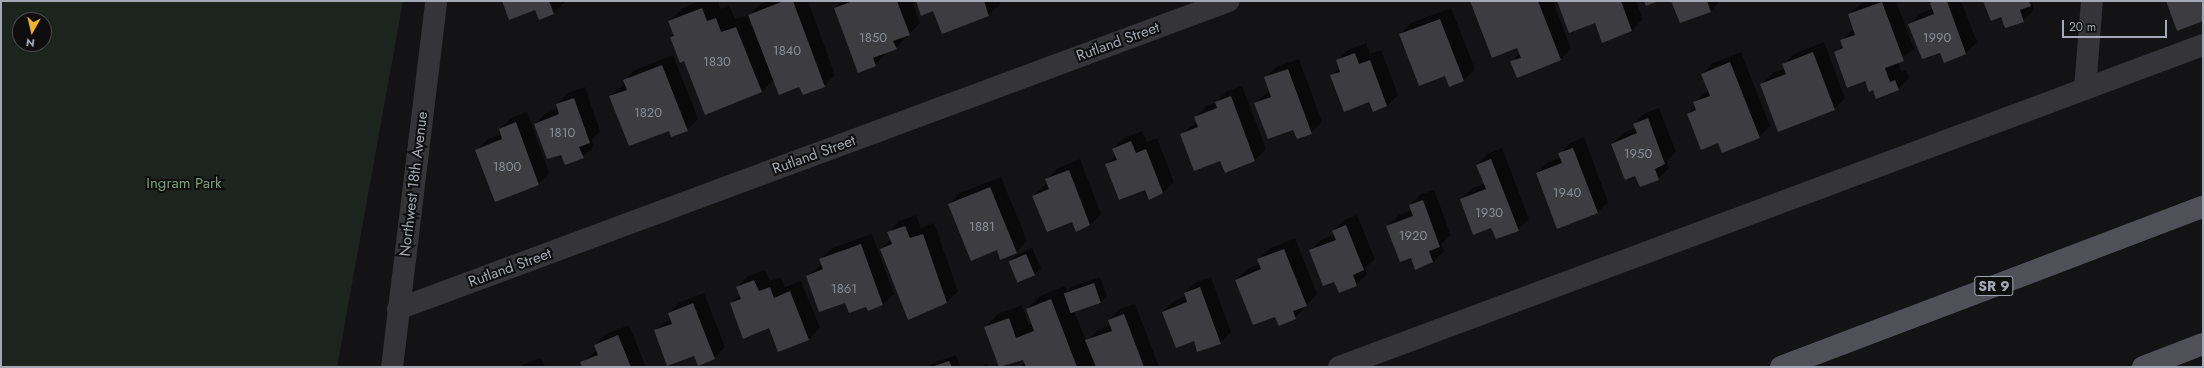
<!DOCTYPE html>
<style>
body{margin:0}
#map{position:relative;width:2204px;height:368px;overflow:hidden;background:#131214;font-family:Jost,sans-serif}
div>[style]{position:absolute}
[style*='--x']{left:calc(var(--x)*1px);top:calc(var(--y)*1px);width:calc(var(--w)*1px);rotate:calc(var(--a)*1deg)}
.green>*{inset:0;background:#1d241e}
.shadow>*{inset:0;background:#0007}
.building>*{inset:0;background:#3d3d41;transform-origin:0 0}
.minor>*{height:22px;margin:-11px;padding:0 11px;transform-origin:11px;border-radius:11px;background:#343439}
.major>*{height:22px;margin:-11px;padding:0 11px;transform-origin:11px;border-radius:11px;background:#505158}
span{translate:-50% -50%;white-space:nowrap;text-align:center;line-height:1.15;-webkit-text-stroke:4px #0e0e0f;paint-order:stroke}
.number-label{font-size:13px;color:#8a8e98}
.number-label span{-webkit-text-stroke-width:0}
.shield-label span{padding:1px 3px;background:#0e0e0f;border:1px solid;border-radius:3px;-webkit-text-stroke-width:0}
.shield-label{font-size:14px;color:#a4a9b5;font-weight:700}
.street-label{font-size:15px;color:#a4a9b5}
.park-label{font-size:15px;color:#7ba07e}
.frame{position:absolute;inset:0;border:2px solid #a4a9b5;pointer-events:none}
.north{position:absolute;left:12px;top:12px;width:40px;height:40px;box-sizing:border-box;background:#0e0e0f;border:1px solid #4a4c51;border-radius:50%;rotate:188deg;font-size:11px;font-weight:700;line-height:16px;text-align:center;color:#a4a9b5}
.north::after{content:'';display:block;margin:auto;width:14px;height:18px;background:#f0b22e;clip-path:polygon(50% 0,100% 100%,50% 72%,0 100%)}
.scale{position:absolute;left:2062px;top:20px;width:105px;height:18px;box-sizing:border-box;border:2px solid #a4a9b5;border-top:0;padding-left:5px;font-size:12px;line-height:14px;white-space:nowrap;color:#a4a9b5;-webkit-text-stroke:3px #0e0e0f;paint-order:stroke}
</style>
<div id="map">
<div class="green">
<i style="clip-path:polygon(evenodd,1px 1px,403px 1px,337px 367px,1px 367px,1px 1px,20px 20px,44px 20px,44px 44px,20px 44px,20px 20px)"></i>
</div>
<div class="shadow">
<i style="clip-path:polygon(503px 1px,564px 1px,564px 3px,553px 14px)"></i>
<i style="clip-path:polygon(700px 1px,718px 1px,720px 9px,729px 5px,735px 19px,750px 15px,760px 4px,768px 1px,808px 1px,835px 75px,824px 86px,800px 86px,774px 79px,762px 92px,684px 60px,671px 38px,674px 34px,669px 21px,683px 8px)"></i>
<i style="clip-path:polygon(842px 1px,850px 1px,847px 4px,856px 1px,912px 1px,920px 23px,896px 48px,885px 52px,886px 54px,875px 65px,835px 8px)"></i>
<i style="clip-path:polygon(917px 1px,999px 1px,1000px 4px,989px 15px,942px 32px,934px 10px)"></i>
<i style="clip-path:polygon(1471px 1px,1553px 1px,1571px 49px,1560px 60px,1512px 62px,1520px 53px,1518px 47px)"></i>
<i style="clip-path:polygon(1558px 1px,1636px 1px,1643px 19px,1632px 30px,1603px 41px,1595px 22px)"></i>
<i style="clip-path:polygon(1672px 1px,1720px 1px,1711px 11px,1680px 22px)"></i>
<i style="clip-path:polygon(1867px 1px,1896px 1px,1914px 49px,1898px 62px,1901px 72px,1906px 70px,1909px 78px,1898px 89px,1873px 89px,1835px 53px,1843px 45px,1841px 41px,1854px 29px,1849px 15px,1860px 4px)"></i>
<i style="clip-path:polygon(1933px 1px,1961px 1px,1977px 42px,1966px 53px,1940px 51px,1910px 24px,1921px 13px,1933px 8px,1931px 3px)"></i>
<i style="clip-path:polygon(1984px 1px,2034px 1px,2032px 3px,2034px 10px,2023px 21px,2002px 15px)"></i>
<i style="clip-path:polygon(1451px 8px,1475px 69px,1464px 80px,1450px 86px,1445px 75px,1400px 34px,1411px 23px)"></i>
<i style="clip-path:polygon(1824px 42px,1845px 98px,1834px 109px,1762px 84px,1773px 73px,1784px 69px,1783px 65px,1794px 54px)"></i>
<i style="clip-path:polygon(1366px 43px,1370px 54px,1381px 50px,1398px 95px,1387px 106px,1369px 101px,1331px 76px,1340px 67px,1337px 61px,1348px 50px)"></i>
<i style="clip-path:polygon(1741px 52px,1770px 126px,1759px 137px,1719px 142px,1688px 114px,1696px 106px,1694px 103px,1709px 90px,1702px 74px,1713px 63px)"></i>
<i style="clip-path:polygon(673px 55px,698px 119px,687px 130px,670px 130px,610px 96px,625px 84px,624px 81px,635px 70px)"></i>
<i style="clip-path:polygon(1299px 59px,1322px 122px,1311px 133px,1294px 128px,1255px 103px,1270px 91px,1265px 78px,1276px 67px)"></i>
<i style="clip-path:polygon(1242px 86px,1266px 149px,1255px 160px,1225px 171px,1221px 160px,1181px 134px,1197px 122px,1196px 117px,1206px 106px,1216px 103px,1227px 91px)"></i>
<i style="clip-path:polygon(585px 87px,600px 131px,592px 140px,594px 146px,583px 157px,561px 153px,535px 124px,546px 113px,558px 109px,557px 104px,568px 93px)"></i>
<i style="clip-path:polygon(1659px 108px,1676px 152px,1667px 161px,1669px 168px,1658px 179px,1636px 175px,1612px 144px,1623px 133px,1636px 128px,1634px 124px,1645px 113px)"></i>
<i style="clip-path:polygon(527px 112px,549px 173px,538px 184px,477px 150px,488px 139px,501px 134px,500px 129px,511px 118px)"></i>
<i style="clip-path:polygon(1142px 131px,1147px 142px,1157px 138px,1174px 182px,1163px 193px,1149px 198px,1145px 189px,1107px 164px,1116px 155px,1113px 149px,1124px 138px)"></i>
<i style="clip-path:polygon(1584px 137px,1608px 202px,1597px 213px,1537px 173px,1548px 162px,1561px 158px,1559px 154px,1570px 143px)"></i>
<i style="clip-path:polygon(1502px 148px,1529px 219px,1518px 230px,1497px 238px,1492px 226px,1461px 199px,1472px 188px,1484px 184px,1477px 165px,1488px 154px)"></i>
<i style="clip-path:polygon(1080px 159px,1101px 214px,1090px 225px,1076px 230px,1072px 220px,1033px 196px,1048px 183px,1047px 179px,1058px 168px)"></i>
<i style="clip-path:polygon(1001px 177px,1027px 241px,1016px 252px,997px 249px,949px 204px,960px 193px)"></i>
<i style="clip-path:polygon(1434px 190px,1451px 235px,1441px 244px,1444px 251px,1433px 262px,1411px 257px,1388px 226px,1399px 215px,1412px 210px,1410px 205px,1421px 194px)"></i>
<i style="clip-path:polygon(916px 215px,921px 228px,934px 223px,958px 291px,947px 302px,908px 319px,881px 249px,891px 239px,889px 232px,899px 221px)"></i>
<i style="clip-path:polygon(1357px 215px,1375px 259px,1365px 268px,1367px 274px,1356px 285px,1335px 281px,1310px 251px,1321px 240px,1335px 234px,1333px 231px,1344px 220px)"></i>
<i style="clip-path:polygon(872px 234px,894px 294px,883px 305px,846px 302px,807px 276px,822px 264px,821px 259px,832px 248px)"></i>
<i style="clip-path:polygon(1295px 238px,1317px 294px,1295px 318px,1276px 315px,1236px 280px,1247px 269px,1260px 264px,1258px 260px,1269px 249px)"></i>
<i style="clip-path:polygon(1032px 248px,1041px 268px,1035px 274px,1018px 281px,1010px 262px,1016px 255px)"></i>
<i style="clip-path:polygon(765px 270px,770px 281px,781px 277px,785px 287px,801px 281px,820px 328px,809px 339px,778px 350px,769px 327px,731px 303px,740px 295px,737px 287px,748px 276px)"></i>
<i style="clip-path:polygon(1100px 277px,1107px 296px,1101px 302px,1074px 311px,1086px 341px,1098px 330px,1111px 325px,1109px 320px,1120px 309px,1135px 304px,1159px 367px,1020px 367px,1025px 362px,1024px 359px,1000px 367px,985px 327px,998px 314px,1022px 305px,1029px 325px,1032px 324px,1027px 309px,1040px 296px,1065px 286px,1067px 292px,1071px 287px)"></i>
<i style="clip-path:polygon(1211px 277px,1231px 332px,1220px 343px,1194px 340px,1163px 312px,1174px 301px,1186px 296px,1185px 293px,1196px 282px)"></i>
<i style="clip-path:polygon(704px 293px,725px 347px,714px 358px,694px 355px,655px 330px,671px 318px,669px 313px,680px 302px)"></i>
<i style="clip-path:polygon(629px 325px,646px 367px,583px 367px,582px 362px,597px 350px,595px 345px,606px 334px)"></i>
<i style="clip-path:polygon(956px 355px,960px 367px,929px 367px,933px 363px)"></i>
<i style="clip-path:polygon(541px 358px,545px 367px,521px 367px,524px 364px)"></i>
<i style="clip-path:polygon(987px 364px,988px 367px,980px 367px)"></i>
</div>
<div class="building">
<i style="clip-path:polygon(502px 1px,549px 1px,554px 14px,539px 20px,535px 10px,509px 20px)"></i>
<i style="clip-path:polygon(784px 1px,793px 1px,825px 87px,803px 95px,799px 87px,779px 95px,748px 15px)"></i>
<i style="clip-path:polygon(853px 1px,897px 1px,910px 35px,893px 41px,897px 49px,873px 58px,876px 66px,858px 73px,834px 8px)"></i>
<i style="clip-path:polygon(916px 1px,984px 1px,989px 16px,942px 34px,933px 11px,921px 16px)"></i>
<i style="clip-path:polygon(1470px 1px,1538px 1px,1561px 60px,1517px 78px,1510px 61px,1521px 58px,1517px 48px,1492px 58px)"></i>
<i style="clip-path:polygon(1557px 1px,1621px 1px,1632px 31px,1602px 43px,1595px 23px,1569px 33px)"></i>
<i style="clip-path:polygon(1644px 1px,1659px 1px,1646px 6px)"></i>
<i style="clip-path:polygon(1671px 1px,1707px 1px,1711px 12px,1680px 23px)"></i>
<i style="clip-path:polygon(1935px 1px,1947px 1px,1966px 54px,1944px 63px,1940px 53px,1922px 59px,1908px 24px,1934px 14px,1930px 3px)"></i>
<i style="clip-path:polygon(1983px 1px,2029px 1px,2031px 6px,2020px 10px,2024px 22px,2005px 28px,2001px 17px,1991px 21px)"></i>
<i style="clip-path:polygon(2166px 1px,2203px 1px,2203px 21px,2177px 31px)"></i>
<i style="clip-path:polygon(1882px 2px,1904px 61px,1885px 68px,1890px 82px,1895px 80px,1899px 90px,1876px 99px,1873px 90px,1869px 92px,1865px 81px,1847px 88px,1834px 52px,1843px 48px,1840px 40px,1855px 35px,1848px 14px)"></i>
<i style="clip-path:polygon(702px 8px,707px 21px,716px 18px,721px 32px,736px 27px,762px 92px,705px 115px,684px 61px,680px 63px,670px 37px,674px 36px,668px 21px)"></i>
<i style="clip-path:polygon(1440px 19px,1464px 81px,1449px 87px,1445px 76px,1419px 86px,1399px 34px)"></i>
<i style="clip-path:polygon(1813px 52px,1835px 110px,1778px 132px,1760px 84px,1786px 74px,1782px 64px)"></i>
<i style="clip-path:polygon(1355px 53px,1359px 64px,1370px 60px,1387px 106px,1373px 112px,1369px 102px,1344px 112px,1330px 75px,1340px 72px,1336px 60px)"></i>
<i style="clip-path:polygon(1730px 62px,1760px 138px,1722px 153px,1718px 143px,1701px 150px,1687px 114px,1696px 110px,1693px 102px,1710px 96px,1701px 74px)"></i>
<i style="clip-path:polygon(662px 65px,688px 131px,671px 137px,669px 131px,629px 146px,609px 96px,627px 90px,623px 80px)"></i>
<i style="clip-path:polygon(1288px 69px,1312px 134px,1297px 139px,1293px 130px,1268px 139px,1254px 103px,1271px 97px,1264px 77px)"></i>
<i style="clip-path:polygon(1231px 96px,1255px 161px,1225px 173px,1220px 161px,1194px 171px,1180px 134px,1198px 127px,1194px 117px,1217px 108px,1215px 102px)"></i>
<i style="clip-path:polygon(574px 98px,590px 143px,579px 147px,584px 158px,565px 165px,561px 155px,547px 159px,534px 124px,559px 114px,556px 104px)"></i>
<i style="clip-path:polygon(1648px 118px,1665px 164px,1655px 169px,1659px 180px,1640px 187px,1635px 176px,1625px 180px,1611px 144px,1637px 133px,1633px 124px)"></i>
<i style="clip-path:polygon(516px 122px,539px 185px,495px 202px,475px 150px,502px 139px,499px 129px)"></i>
<i style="clip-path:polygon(1131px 141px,1136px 153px,1146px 149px,1163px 193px,1149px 200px,1145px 190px,1119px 200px,1105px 164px,1117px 160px,1112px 149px)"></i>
<i style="clip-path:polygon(1573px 148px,1598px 213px,1557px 229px,1536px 173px,1562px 163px,1558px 153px)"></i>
<i style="clip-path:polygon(1491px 159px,1519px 231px,1496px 239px,1491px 228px,1473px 235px,1460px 199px,1486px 189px,1476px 165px)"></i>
<i style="clip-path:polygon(1069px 170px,1090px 225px,1076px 232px,1072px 222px,1047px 232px,1032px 196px,1049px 189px,1045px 179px)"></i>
<i style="clip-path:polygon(990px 187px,1017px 253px,1000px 260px,997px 250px,971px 261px,948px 204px)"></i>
<i style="clip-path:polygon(1423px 200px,1440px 247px,1429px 251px,1433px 262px,1415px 270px,1411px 258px,1400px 262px,1386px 226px,1413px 216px,1409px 205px)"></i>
<i style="clip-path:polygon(1346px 225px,1364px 270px,1353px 275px,1357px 286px,1339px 293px,1334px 282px,1323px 286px,1309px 250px,1336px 240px,1332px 231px)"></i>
<i style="clip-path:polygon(905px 226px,910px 238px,923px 234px,947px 303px,908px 320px,880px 249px,892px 244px,887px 232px)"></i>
<i style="clip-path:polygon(861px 244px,883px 305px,868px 311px,866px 307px,849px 313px,845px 303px,819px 312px,806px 276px,823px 269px,819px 259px)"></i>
<i style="clip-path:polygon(1284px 249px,1307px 306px,1293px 311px,1296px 319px,1279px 326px,1275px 317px,1253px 325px,1235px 280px,1261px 269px,1257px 259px)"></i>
<i style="left:1026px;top:254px;width:23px;height:19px;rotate:67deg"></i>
<i style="clip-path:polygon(754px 280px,759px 291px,770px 287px,774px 298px,790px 291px,809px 340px,778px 352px,769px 328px,743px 339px,730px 303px,741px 299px,736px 287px)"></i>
<i style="left:1094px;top:283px;width:21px;height:32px;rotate:71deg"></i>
<i style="clip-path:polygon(1200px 287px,1221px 344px,1197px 352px,1194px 341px,1176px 348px,1162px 312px,1187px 302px,1184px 293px)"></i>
<i style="clip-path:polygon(1051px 299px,1077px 367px,1026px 367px,1023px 360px,999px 367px,984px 327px,1009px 318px,1016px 338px,1034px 331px,1026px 309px)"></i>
<i style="clip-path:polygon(693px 303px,715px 359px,698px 366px,694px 356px,667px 366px,654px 330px,672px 324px,668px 313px)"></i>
<i style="clip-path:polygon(1124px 314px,1144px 367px,1096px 367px,1085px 340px,1112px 331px,1108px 320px)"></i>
<i style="clip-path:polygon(618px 335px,631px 367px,582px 367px,580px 362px,598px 355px,594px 345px)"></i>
<i style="clip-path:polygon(949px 361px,952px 367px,932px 367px)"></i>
</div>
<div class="minor">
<i style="--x:2085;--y:89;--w:88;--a:-85.5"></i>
<i style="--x:398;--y:309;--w:886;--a:-20.34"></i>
<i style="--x:392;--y:367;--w:369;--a:-83.1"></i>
<i style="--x:1339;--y:367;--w:922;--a:-20.44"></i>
</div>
<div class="major">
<i style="--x:1781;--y:367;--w:451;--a:-20.8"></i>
<i style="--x:2143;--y:367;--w:64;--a:-21"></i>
</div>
<div class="number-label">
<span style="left:873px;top:38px">1850</span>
<span style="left:1937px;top:38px">1990</span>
<span style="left:787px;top:51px">1840</span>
<span style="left:717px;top:62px">1830</span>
<span style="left:648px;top:113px">1820</span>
<span style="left:562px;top:133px">1810</span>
<span style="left:1638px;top:154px">1950</span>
<span style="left:507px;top:167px">1800</span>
<span style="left:1567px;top:193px">1940</span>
<span style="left:1489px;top:213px">1930</span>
<span style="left:982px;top:227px">1881</span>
<span style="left:1413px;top:236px">1920</span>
<span style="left:844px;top:289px">1861</span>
</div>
<div class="shield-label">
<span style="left:1994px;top:286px">SR 9</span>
</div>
<div class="street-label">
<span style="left:1118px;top:42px;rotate:-20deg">Rutland Street</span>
<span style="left:814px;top:155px;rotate:-20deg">Rutland Street</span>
<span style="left:414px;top:184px;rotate:-83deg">Northwest 18th Avenue</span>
<span style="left:510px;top:268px;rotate:-20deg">Rutland Street</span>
</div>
<div class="park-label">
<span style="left:184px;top:184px">Ingram Park</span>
</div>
<div class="frame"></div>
<div class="north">N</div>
<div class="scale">20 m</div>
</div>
